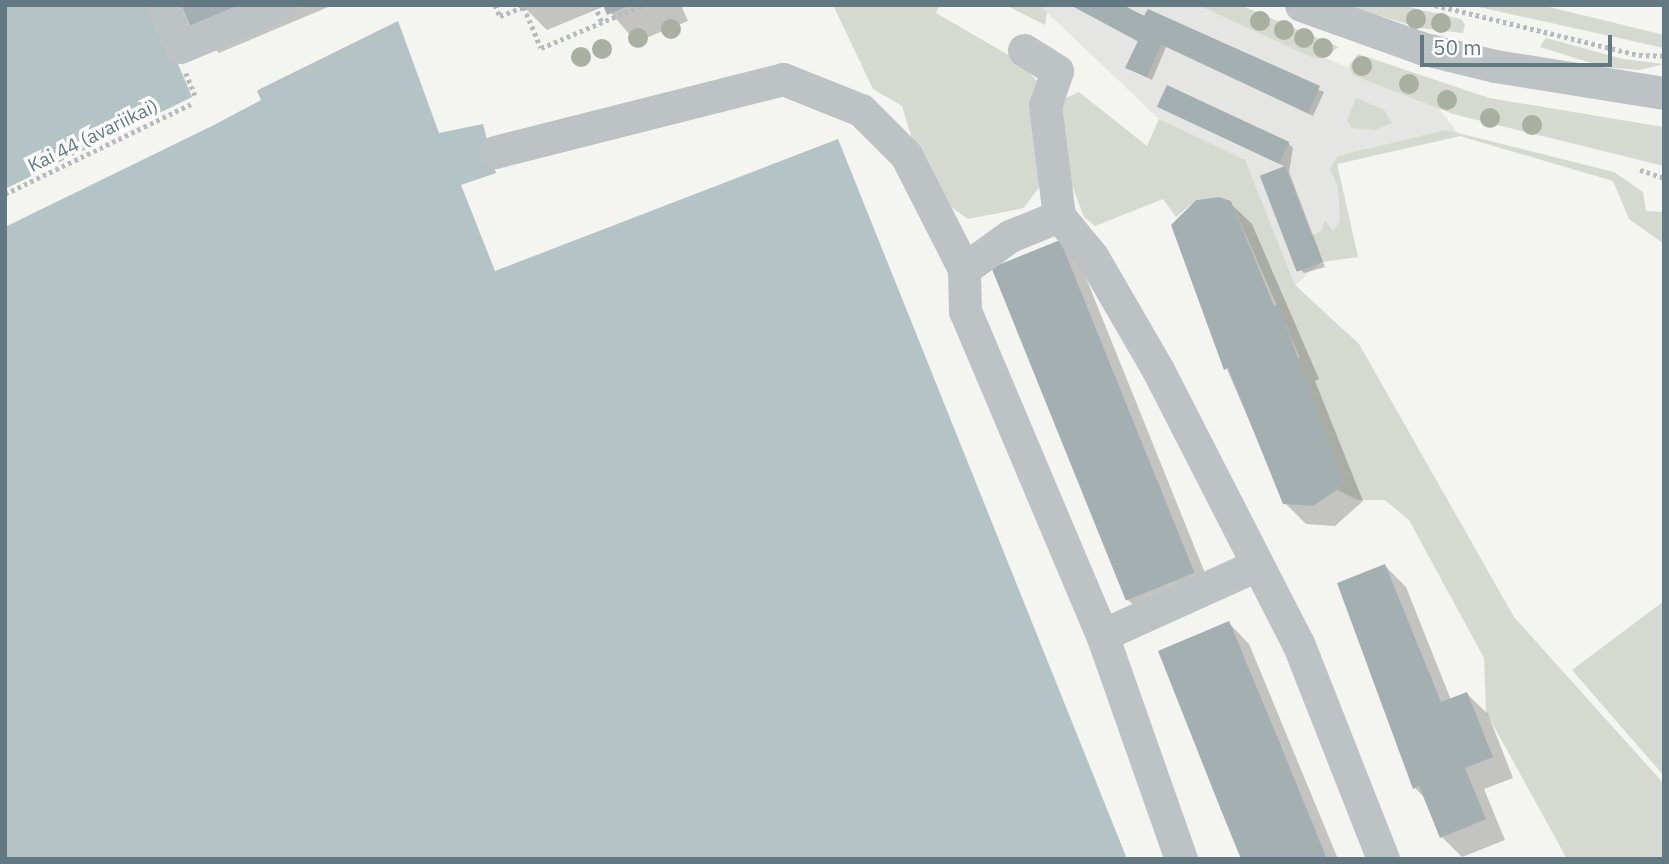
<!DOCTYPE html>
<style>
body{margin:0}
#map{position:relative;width:1669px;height:864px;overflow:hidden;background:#f4f4f0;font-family:"IBM Plex Sans",sans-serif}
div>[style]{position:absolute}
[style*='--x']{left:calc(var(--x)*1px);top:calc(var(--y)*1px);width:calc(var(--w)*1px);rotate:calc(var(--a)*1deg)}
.built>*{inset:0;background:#e5e5e4}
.green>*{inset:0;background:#d5d9cf}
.water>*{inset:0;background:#b4c3c5}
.shadow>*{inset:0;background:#0003}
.building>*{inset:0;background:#a4afb2;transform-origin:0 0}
.path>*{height:4.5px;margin-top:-2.25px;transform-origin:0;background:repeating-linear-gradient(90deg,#b7bbbc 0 3.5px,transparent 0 7px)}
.minor>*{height:33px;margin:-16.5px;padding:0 16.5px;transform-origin:16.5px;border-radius:16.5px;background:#bdc2c4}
.trees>*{width:20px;height:20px;margin:-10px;border-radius:50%;background:#a9b0a2}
span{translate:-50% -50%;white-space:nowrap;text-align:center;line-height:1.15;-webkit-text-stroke:7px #fff;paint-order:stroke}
.street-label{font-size:19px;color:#637981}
.frame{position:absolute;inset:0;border:7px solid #637981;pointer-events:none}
.scale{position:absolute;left:1420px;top:35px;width:192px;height:32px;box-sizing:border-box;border:4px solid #637981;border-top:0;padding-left:9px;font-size:21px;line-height:24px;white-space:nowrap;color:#637981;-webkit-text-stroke:5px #fff;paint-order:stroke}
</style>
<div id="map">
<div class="built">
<i style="clip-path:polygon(1039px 5px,1203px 5px,1437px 106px,1460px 136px,1337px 164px,1358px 257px,1321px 262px,1295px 285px,1245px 161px,1159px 119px)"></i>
</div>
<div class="green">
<i style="clip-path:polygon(833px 5px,940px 5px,936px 13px,1019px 61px,1042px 87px,1045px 179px,1024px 208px,968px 219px,950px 206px,917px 155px,902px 106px,873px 89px)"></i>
<i style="clip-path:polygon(1006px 5px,1039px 5px,1047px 12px,1045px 25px)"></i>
<i style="clip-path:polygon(1198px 5px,1240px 5px,1339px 47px,1321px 59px,1309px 56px)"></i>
<i style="clip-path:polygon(1345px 5px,1400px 5px,1461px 19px,1465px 24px,1463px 33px,1420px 28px)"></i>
<i style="clip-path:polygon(1470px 5px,1541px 5px,1664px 35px,1664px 48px)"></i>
<i style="clip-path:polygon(1546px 38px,1623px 59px,1664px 64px,1639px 70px,1604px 67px,1540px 47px)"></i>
<i style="clip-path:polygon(1358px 54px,1489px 98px,1663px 127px,1664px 166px,1453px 114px,1353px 75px,1349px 66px)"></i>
<i style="clip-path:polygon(1079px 92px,1147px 146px,1159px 119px,1245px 160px,1295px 285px,1359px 344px,1514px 617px,1664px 784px,1664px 859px,1567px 859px,1486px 712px,1484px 658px,1409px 520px,1385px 500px,1358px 500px,1337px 490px,1343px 480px,1295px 360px,1300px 358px,1231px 201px,1219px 197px,1196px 200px,1176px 217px,1163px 199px,1095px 226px,1084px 217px,1064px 164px,1055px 103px)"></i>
<i style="clip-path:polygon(1356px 98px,1384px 110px,1392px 123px,1375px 130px,1352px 128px,1347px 120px)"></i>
<i style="clip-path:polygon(1446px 130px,1614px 172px,1643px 192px,1646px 211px,1664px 212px,1664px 244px,1629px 219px,1613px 181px,1460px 136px,1337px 164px,1358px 257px,1321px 262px,1311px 236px,1321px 231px,1325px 220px,1333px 231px,1340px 222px,1338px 187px,1330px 168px,1338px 156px)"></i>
<i style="clip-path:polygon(1664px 601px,1664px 776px,1572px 670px)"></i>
</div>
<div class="water">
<i style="clip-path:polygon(5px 5px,153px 5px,192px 97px,5px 189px)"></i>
<i style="clip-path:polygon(398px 21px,439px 133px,483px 124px,496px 173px,461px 185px,495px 271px,838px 139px,1127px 859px,5px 859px,5px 227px,214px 125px,261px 100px,257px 91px,260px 89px)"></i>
</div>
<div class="shadow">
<i style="clip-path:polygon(183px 5px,333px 5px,219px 53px,191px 25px)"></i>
<i style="clip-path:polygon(522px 5px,681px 5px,688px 21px,636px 42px,605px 6px,547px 30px)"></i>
<i style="clip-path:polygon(1070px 5px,1119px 5px,1324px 92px,1313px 116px,1166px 47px,1152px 80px,1127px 68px,1139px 42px)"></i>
<i style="clip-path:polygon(1159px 107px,1288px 143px,1293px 148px,1289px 172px,1325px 267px,1304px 273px,1299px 268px,1264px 181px,1286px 167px)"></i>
<i style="clip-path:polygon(1230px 203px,1252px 224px,1319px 379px,1315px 381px,1363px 501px,1335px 526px,1306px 524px,1285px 503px,1206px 321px,1211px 319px)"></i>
<i style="clip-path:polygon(1059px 242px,1080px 263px,1213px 593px,1148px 619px,1127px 599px)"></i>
<i style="clip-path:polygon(1385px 566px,1406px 587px,1451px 700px,1467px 694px,1488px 714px,1513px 778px,1484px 789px,1505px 840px,1462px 857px,1442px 837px,1426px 799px,1415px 788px)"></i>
<i style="clip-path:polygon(1229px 623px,1249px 644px,1338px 859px,1244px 859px)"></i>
</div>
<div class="building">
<i style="clip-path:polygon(181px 5px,239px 5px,190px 26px)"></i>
<i style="clip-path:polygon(603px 5px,631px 5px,607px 15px)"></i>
<i style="clip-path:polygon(1071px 5px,1123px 5px,1144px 16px,1148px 9px,1320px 86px,1308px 113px,1161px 44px,1147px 77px,1125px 68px,1138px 41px)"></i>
<i style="left:1167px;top:85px;width:135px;height:24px;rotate:25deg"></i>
<i style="left:1285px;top:166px;width:103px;height:27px;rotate:69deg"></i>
<i style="clip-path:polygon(1219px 197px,1231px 201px,1274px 306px,1278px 304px,1343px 480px,1337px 490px,1313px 506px,1283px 504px,1228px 368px,1224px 370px,1171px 225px,1196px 200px)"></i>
<i style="left:1060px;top:240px;width:359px;height:74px;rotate:68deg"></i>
<i style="clip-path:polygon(1385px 564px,1441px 702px,1467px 692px,1493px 757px,1465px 768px,1486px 819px,1440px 838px,1419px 786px,1413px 789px,1337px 583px)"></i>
<i style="clip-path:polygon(1229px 621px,1274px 729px,1327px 859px,1241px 859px,1221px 810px,1158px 651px)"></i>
</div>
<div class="path">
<i style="--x:495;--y:5;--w:12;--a:66"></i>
<i style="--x:500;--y:16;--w:26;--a:-21"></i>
<i style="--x:524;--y:7;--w:44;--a:67.5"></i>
<i style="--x:541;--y:48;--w:111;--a:-22.9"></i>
<i style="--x:595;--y:5;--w:18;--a:68"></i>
<i style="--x:1435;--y:5;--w:210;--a:13.8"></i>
<i style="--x:1639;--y:55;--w:25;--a:2"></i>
<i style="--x:186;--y:73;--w:24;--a:68"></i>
<i style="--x:1640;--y:170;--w:25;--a:18"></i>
<i style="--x:5;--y:194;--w:209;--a:-25.8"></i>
</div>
<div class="minor">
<i style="--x:163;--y:5;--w:45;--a:68"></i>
<i style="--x:180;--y:47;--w:108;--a:-22.8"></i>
<i style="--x:1301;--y:5;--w:127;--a:19.7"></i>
<i style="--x:1421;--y:48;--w:76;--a:13.7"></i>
<i style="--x:1495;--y:66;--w:171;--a:9.1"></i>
<i style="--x:1024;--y:50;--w:39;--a:32"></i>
<i style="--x:1057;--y:71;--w:36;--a:109"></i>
<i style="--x:1045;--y:105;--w:112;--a:82.8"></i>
<i style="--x:495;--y:152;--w:297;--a:-14.2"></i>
<i style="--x:783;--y:79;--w:84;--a:21.7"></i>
<i style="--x:861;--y:110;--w:64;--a:45"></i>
<i style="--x:906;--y:155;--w:128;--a:63"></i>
<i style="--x:1102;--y:635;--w:352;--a:-112.9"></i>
<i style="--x:965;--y:311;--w:42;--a:-91.4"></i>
<i style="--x:964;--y:269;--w:57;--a:-35.7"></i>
<i style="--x:1010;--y:236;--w:53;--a:-22.2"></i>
<i style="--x:1059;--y:216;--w:52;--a:50.5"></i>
<i style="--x:1092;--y:256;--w:132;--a:59.9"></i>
<i style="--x:1158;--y:370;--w:307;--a:62.9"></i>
<i style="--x:1298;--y:643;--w:232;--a:68.5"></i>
<i style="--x:1181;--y:859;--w:238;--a:-109.4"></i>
<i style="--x:1102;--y:635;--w:170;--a:-24.3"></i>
</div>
<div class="trees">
<i style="left:1416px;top:19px"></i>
<i style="left:1260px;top:21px"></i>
<i style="left:1441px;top:23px"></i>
<i style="left:671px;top:29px"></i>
<i style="left:1284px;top:30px"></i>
<i style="left:638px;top:38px"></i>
<i style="left:1304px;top:38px"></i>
<i style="left:1323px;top:48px"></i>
<i style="left:602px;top:49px"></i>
<i style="left:581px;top:57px"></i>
<i style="left:1362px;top:66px"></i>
<i style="left:1409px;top:84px"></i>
<i style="left:1447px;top:100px"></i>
<i style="left:1490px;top:118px"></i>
<i style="left:1532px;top:125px"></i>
</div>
<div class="street-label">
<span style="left:93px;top:136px;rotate:-26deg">Kai 44 (avariikai)</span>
</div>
<div class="frame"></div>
<div class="scale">50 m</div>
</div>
